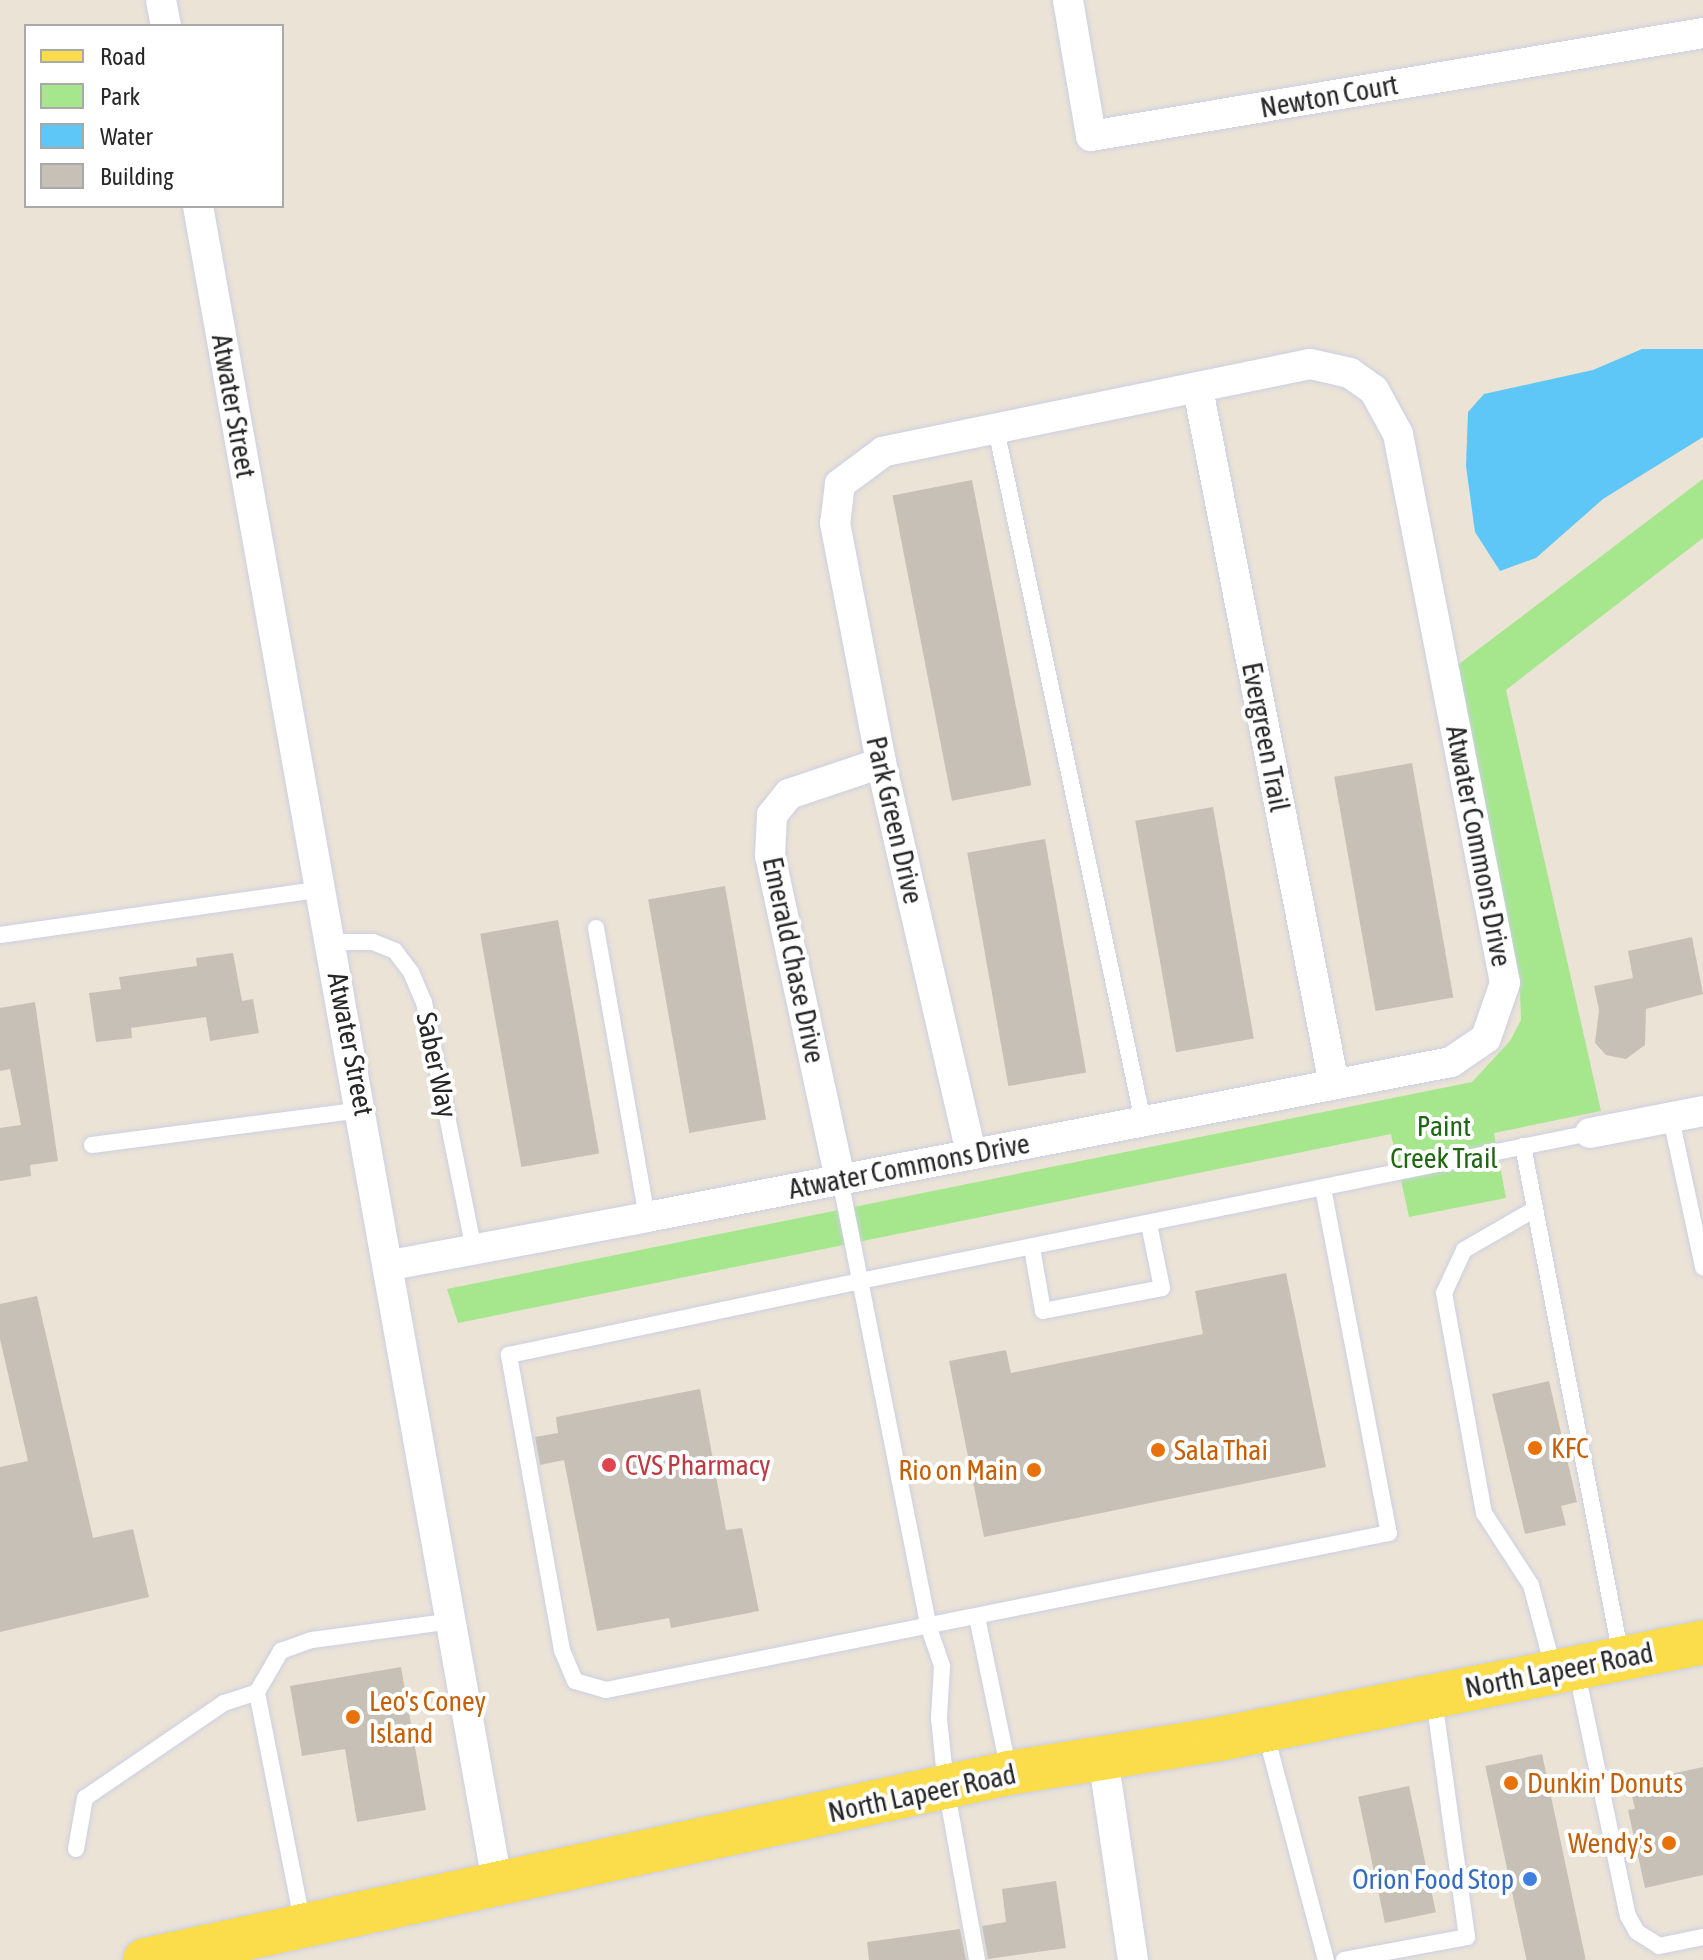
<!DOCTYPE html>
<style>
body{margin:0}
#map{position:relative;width:1703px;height:1960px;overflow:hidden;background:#ebe3d6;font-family:"Asap Condensed",sans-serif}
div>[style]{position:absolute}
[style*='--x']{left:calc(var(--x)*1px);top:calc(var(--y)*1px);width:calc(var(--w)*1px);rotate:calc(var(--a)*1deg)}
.green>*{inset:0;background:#a6e78d}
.water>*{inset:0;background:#5fc6f8}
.building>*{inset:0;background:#c6c0b7;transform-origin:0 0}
.roads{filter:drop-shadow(0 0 2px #cccfe2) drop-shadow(0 0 2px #cccfe2)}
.service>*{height:16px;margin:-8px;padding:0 8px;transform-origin:8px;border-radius:8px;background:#fff}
.minor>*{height:30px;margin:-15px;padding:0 15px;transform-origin:15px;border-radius:15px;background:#fff}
.primary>*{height:44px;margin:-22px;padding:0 22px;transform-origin:22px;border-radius:22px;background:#fbdd4b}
.dots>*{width:22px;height:22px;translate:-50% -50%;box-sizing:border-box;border:4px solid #fff;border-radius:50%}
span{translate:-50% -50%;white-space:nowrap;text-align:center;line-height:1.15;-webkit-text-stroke:8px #fff;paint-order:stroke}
.street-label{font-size:28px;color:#272727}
.park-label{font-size:28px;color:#206713}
.food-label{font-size:28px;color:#c56008}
.left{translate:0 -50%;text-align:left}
.right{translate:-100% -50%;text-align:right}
.health-label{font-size:28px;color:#be3a42}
.shop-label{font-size:28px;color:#366cbe}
.legend{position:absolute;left:24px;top:24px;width:260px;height:184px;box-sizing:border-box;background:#fff;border:2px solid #a9a9a9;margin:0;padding:10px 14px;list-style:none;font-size:24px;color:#272727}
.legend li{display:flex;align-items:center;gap:16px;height:40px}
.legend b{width:40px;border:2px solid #a9a9a9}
</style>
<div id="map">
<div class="green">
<i style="clip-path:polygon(1703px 479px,1703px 538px,1506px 690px,1601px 1111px,1494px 1133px,1506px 1198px,1409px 1217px,1391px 1134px,458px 1323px,447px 1289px,1472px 1082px,1510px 1041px,1521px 1020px,1520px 993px,1455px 667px)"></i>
</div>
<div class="water">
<i style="clip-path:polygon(1642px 349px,1703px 349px,1703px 437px,1603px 499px,1536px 558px,1500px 571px,1475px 532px,1466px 466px,1468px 412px,1484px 394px,1593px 370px)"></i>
</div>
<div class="building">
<i style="left:972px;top:480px;width:311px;height:81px;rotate:79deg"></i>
<i style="left:1412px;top:763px;width:238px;height:79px;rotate:80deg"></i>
<i style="left:1213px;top:807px;width:235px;height:79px;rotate:80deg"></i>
<i style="left:1045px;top:839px;width:237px;height:79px;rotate:80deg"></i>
<i style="left:725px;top:886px;width:237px;height:78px;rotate:80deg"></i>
<i style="left:558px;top:920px;width:237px;height:79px;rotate:80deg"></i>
<i style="clip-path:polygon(1692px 937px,1703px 994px,1646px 1009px,1645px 1045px,1626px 1059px,1606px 1055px,1595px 1043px,1599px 1010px,1594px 986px,1633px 978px,1628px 951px)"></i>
<i style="clip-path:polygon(233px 953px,242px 1001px,253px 999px,259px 1033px,210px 1041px,206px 1017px,131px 1028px,132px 1038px,96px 1042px,89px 993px,121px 989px,119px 977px,197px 966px,196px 958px)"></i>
<i style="clip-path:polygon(35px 1002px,58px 1161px,30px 1165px,31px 1176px,0 1181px,0 1128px,21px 1125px,10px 1069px,0 1071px,0 1008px)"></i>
<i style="clip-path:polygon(1286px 1273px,1326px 1467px,984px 1537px,949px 1361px,1006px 1350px,1011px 1373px,1203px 1334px,1195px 1291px)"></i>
<i style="clip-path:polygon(37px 1296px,93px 1538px,133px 1529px,149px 1597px,0 1632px,0 1467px,28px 1461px,0 1339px,0 1304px)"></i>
<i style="clip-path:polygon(1549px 1381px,1577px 1502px,1561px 1506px,1566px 1525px,1525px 1534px,1492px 1394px)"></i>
<i style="clip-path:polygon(700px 1389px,726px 1530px,742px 1528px,759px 1611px,671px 1628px,669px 1618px,597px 1631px,564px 1460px,540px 1465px,535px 1437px,558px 1433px,556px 1417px)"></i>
<i style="clip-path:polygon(401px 1667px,426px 1810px,357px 1822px,345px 1749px,302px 1756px,290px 1686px)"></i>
<i style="left:1542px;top:1754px;width:210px;height:58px;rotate:78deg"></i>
<i style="clip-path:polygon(1703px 1767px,1703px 1875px,1645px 1888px,1628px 1810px,1635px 1809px,1629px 1783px)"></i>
<i style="left:1409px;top:1786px;width:129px;height:52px;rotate:78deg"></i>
<i style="clip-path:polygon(1056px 1881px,1066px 1948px,988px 1959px,982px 1926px,1006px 1922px,1002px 1889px)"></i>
<i style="clip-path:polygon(960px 1929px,966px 1960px,869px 1960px,867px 1942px)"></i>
</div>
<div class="roads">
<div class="service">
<i style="--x:996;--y:429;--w:707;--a:78.01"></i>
<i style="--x:596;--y:928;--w:293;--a:80"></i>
<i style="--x:0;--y:935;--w:325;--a:-8.1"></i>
<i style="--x:332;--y:942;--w:41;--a:0"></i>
<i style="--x:373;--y:942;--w:24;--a:22"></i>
<i style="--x:395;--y:951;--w:26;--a:53"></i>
<i style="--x:411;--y:972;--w:33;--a:67"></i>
<i style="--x:424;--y:1002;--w:253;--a:78.6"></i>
<i style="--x:1670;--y:1114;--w:157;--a:77.8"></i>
<i style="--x:92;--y:1145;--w:273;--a:-7.4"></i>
<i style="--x:1523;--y:1146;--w:519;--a:79.12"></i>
<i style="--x:840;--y:1179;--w:455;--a:78.8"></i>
<i style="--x:928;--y:1625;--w:43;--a:71.1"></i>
<i style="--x:942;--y:1666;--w:52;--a:93.3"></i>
<i style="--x:939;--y:1718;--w:69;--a:84.2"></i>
<i style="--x:946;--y:1787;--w:176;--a:79.8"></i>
<i style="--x:1323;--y:1188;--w:351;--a:79.2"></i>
<i style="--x:1389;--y:1533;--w:799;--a:168.66"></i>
<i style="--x:606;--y:1690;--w:32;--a:-164"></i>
<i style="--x:575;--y:1681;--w:34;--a:-113"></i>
<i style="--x:562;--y:1650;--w:300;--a:-100.2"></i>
<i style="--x:509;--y:1355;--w:359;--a:-11.9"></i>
<i style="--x:860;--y:1281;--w:745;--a:-11.46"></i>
<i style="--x:1535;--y:1209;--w:82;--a:150"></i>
<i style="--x:1464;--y:1250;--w:47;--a:114.9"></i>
<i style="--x:1444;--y:1293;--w:224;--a:79.7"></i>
<i style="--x:1484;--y:1513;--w:86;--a:56.9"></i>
<i style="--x:1531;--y:1585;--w:89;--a:75"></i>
<i style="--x:1032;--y:1248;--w:64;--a:80.1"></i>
<i style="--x:1043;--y:1311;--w:121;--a:-10.9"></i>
<i style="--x:1162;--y:1288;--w:65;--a:-101.5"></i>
<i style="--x:977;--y:1617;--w:157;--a:78.3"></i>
<i style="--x:1576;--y:1668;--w:253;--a:78.2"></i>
<i style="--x:1628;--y:1916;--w:18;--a:61"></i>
<i style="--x:1637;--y:1932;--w:26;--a:32"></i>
<i style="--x:1659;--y:1946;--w:45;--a:-11.6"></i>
<i style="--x:1265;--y:1731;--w:237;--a:75.1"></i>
<i style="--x:76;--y:1849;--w:52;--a:-80"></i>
<i style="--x:85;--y:1798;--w:168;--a:-34.4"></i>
<i style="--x:224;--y:1703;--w:35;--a:-18"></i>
<i style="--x:303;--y:1925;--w:237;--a:-101.2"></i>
<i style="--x:257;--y:1692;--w:48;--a:-59.7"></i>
<i style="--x:281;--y:1651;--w:33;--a:-20"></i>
<i style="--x:312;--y:1640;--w:141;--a:-7.7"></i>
<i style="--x:1344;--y:1960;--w:125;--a:-10.6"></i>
<i style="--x:1467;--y:1937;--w:241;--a:-97.9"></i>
</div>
<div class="minor">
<i style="--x:161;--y:0;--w:26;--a:79"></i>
<i style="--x:1068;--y:0;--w:138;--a:80.4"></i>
<i style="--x:1091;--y:136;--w:621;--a:-9.55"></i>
<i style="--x:198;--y:206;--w:1702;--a:79.88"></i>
<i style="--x:1198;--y:389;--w:708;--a:78.93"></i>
<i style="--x:1590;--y:1133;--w:115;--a:-11"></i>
<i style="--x:840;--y:1179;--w:330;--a:-102.2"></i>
<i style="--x:770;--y:856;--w:41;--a:-87.2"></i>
<i style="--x:772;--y:815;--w:27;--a:-51"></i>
<i style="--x:789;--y:794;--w:97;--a:-18.6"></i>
<i style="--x:391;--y:1265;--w:260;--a:-10.6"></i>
<i style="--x:647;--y:1217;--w:819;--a:-10.91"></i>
<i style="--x:1451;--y:1062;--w:42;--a:-34.4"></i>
<i style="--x:1486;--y:1038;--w:58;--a:-70.9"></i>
<i style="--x:1505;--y:983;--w:559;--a:-101.03"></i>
<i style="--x:1398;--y:434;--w:50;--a:-118.6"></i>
<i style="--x:1374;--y:390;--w:29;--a:-145"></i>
<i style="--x:1350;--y:373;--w:41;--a:-167.3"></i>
<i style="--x:1310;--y:364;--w:436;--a:168.4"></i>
<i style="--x:883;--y:452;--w:54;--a:143.3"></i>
<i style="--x:840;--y:484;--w:39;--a:97"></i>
<i style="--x:835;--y:523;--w:244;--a:79.1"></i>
<i style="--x:881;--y:763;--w:401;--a:77"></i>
<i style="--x:1103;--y:1757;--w:205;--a:81.6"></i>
</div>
<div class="primary">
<i style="--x:145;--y:1960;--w:884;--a:-12.21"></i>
<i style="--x:1009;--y:1773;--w:213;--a:-9.2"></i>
<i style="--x:1219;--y:1739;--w:494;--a:-11.3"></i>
</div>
</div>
<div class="dots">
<i style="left:1535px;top:1448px;background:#e8710a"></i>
<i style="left:1158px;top:1450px;background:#e8710a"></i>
<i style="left:609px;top:1465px;background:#e0444e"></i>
<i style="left:1034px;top:1470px;background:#e8710a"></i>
<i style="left:353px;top:1717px;background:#e8710a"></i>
<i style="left:1511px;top:1783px;background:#e8710a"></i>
<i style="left:1669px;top:1843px;background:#e8710a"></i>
<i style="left:1530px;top:1879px;background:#3f7fe0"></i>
</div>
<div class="street-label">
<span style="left:1329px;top:96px;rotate:-10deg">Newton Court</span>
<span style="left:234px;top:406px;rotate:80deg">Atwater Street</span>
<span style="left:1266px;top:737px;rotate:79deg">Evergreen Trail</span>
<span style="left:895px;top:820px;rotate:77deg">Park Green Drive</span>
<span style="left:1479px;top:846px;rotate:79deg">Atwater Commons Drive</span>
<span style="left:794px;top:960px;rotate:78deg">Emerald Chase Drive</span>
<span style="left:351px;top:1044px;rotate:79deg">Atwater Street</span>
<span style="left:437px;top:1065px;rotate:78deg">Saber Way</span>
<span style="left:909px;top:1166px;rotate:-11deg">Atwater Commons Drive</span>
<span style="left:1559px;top:1670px;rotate:-11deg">North Lapeer Road</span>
<span style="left:922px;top:1793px;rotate:-12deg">North Lapeer Road</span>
</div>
<div class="park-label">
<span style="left:1444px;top:1142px">Paint<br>Creek Trail</span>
</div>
<div class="food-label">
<span class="left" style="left:1551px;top:1448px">KFC</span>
<span class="left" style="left:1174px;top:1450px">Sala Thai</span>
<span class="right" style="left:1018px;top:1470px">Rio on Main</span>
<span class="left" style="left:369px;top:1717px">Leo's Coney<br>Island</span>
<span class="left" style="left:1527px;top:1783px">Dunkin' Donuts</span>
<span class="right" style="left:1653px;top:1843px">Wendy's</span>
</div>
<div class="health-label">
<span class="left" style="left:625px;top:1465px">CVS Pharmacy</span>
</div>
<div class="shop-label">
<span class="right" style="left:1514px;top:1879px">Orion Food Stop</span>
</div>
<ul class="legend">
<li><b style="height:10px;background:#fbdd4b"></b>Road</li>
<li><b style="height:22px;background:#a6e78d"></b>Park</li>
<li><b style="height:22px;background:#5fc6f8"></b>Water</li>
<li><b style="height:22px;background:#c6c0b7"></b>Building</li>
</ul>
</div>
